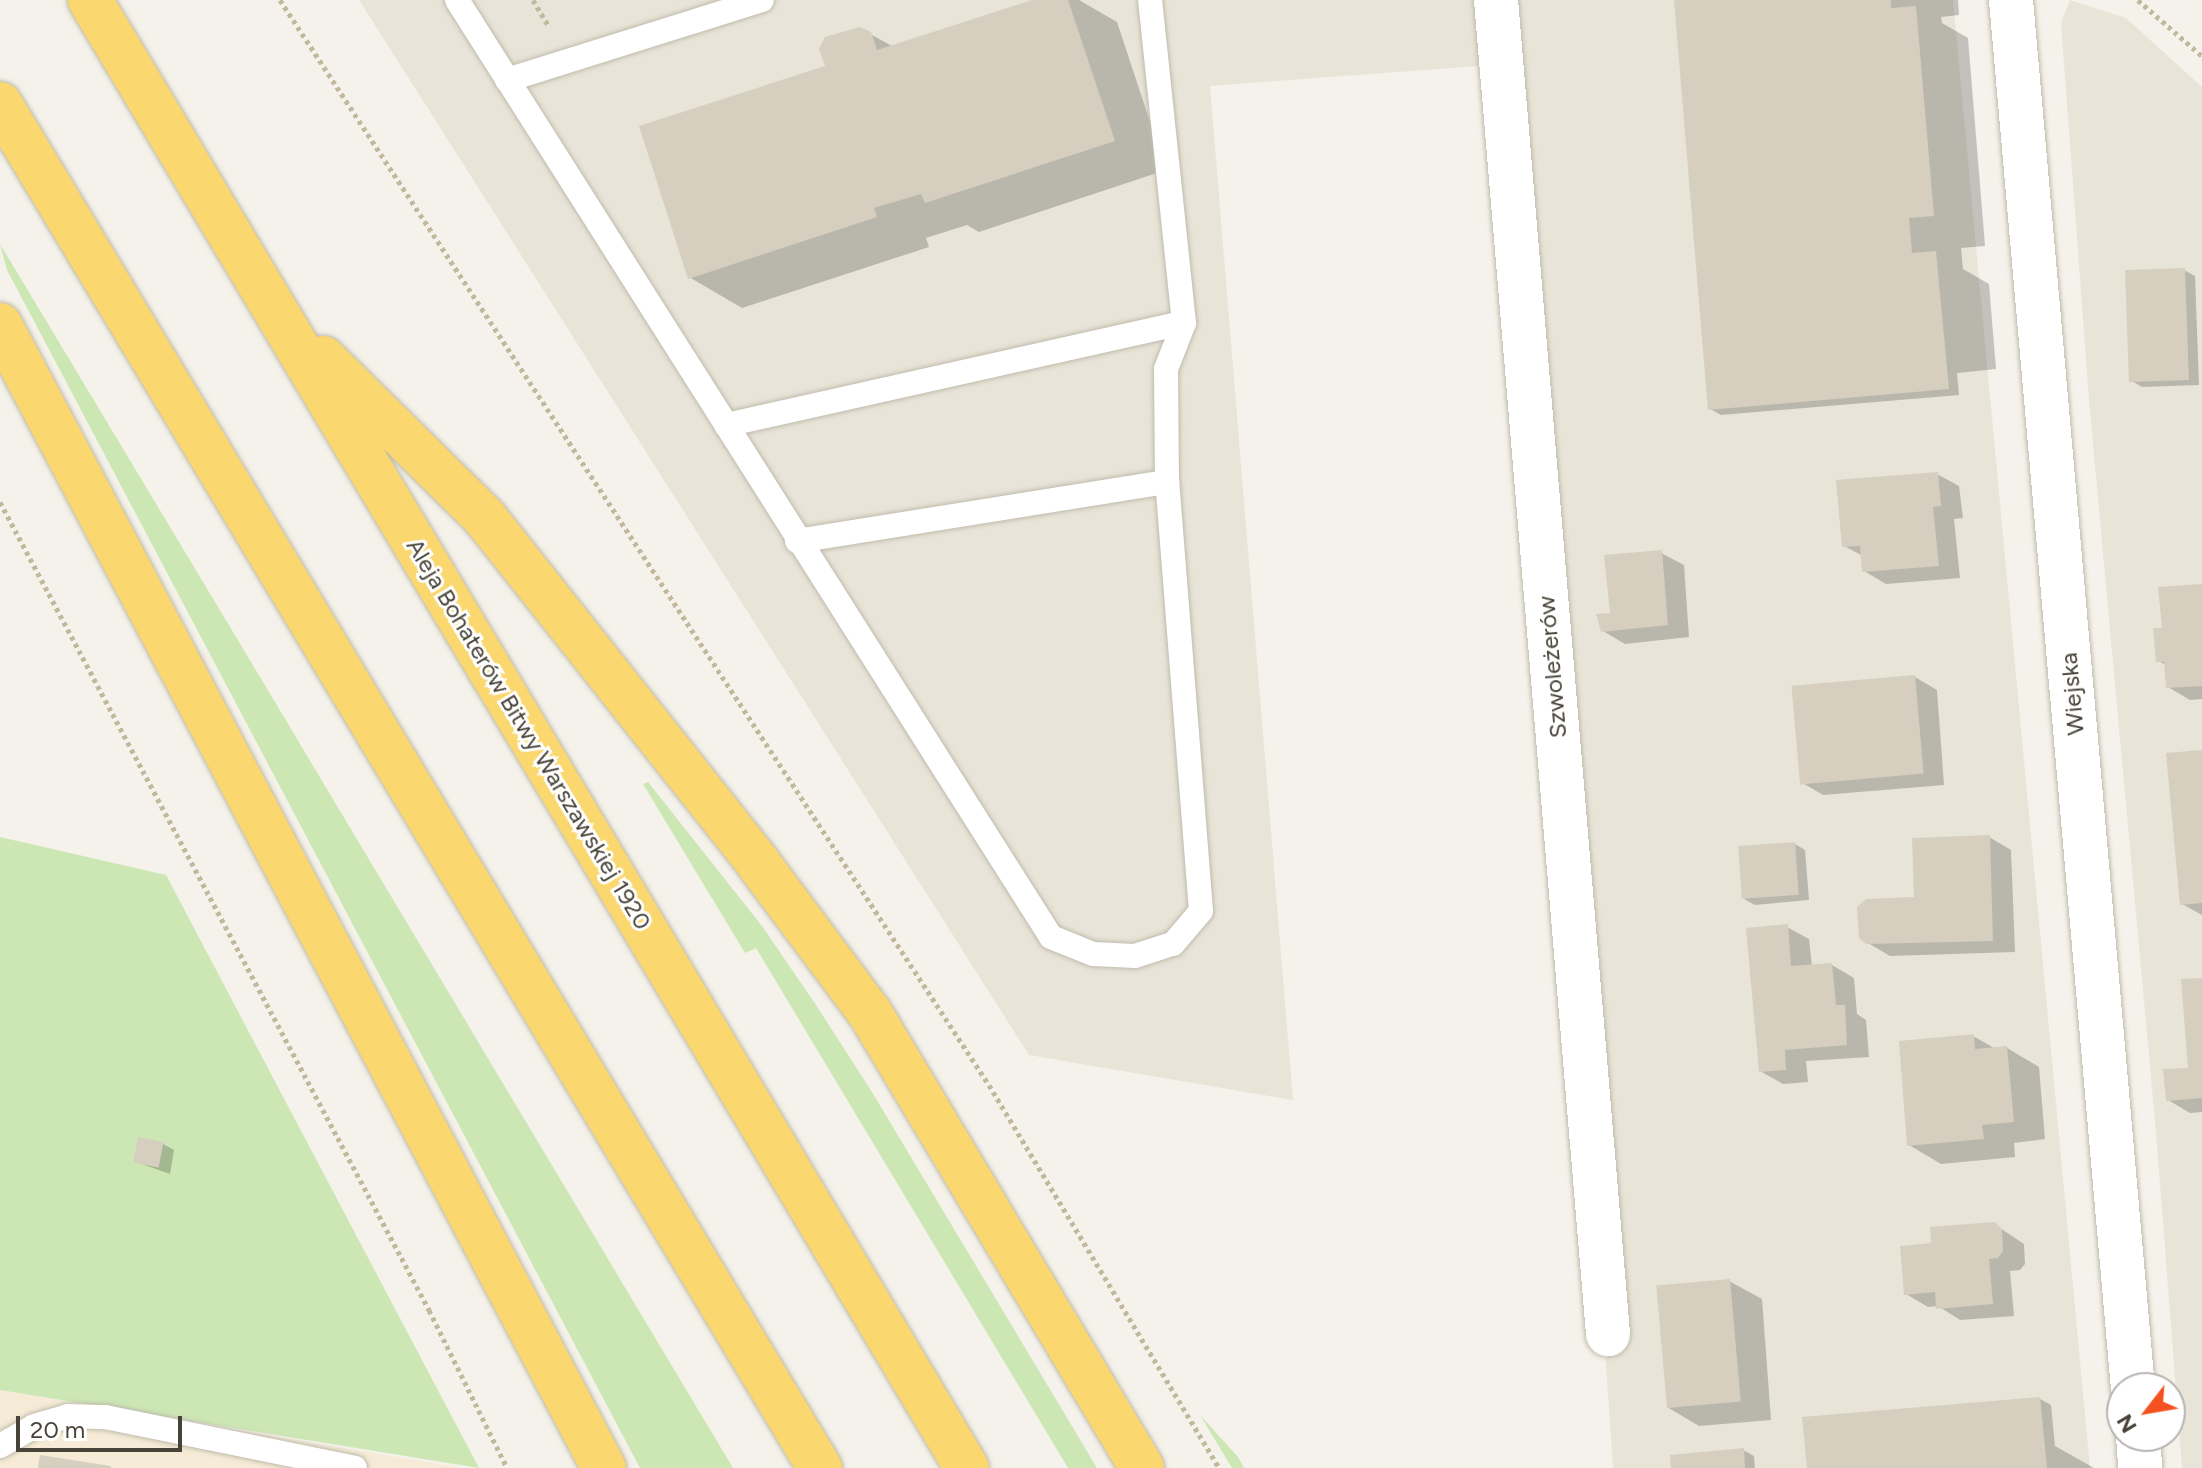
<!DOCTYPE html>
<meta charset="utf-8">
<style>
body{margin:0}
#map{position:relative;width:2202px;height:1468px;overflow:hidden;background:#f4f2ea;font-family:Figtree,sans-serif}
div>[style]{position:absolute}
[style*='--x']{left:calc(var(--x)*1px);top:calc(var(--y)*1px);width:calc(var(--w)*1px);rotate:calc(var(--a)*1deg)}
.residential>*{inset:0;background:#e8e4d8}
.commercial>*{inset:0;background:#f5ebd6}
.green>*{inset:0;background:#cce7b4}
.shadow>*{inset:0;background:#0003}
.building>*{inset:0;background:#d6cfbf;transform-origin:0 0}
.path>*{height:5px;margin-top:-2.5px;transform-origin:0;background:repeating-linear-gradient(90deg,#c1b89e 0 4px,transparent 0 8px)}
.roads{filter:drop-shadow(0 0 2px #c0bbac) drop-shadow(0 0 2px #c0bbac)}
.service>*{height:24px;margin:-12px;padding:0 12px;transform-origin:12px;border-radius:12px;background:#fff}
.minor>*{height:44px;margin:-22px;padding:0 22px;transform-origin:22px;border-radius:22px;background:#fff}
.motorway>*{height:44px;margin:-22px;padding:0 22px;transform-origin:22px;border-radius:22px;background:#fad76f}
span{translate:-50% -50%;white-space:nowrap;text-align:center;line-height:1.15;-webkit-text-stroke:6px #fff;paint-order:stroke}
.street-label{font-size:24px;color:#484338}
.north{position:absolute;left:2106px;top:1372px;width:80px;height:80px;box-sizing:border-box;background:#fff;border:2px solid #b6b4af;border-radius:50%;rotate:239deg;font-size:22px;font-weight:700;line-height:32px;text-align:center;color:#484338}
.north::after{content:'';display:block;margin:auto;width:28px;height:36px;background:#f45321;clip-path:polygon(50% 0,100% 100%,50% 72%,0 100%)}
.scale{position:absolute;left:16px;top:1416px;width:166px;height:36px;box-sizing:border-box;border:4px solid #484338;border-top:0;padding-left:10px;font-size:24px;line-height:28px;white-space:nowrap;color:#484338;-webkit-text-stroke:6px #fff;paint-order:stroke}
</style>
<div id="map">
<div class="residential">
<i style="clip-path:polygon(359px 0,1953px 0,2090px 1468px,1613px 1468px,1518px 63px,1210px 86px,1293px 1100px,1029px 1055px)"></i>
<i style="clip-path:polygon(2070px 0,2126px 18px,2202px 87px,2202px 1468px,2182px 1468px,2156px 1132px,2089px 400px,2061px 23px)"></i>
</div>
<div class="commercial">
<i style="clip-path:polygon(0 1390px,462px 1468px,0 1468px)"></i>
</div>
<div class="green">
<i style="clip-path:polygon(0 244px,239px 642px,733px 1468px,640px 1468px,7px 270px)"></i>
<i style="clip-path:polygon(648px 782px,762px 926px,814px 1002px,872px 1092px,1097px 1468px,1068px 1468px,756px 948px,745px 953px,643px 784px)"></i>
<i style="clip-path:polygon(0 837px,166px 875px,479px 1468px,0 1390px)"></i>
<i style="clip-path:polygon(1200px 1415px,1238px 1457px,1244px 1468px,1232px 1468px)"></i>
</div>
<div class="shadow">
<i style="clip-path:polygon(1039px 0,1079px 0,1117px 22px,1166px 170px,979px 232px,967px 225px,926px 238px,929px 247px,742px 308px,689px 277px,828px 68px,870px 34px,894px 47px)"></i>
<i style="clip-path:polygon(1676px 0,1958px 0,1959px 15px,1941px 17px,1942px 23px,1968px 38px,1985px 246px,1961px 248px,1963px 269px,1989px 284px,1996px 369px,1957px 373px,1959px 395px,1721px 415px,1710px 409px)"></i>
<i style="clip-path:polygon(2184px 270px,2195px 276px,2199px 385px,2142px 387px,2132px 381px)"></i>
<i style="clip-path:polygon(1937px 474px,1959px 486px,1963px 518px,1954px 519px,1960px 578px,1886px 584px,1864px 571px,1863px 556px,1844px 546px)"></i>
<i style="clip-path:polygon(1661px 553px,1684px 565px,1689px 637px,1625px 644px,1603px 631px)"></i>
<i style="clip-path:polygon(2202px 586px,2202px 699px,2190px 700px,2168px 687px,2166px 665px,2158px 661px,2164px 630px)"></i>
<i style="clip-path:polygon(1915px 677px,1937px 690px,1944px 785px,1823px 795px,1801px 782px)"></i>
<i style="clip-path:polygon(2202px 752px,2202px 915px,2182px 904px)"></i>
<i style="clip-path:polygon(1989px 837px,2011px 850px,2015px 952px,1890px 956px,1868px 943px)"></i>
<i style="clip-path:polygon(1795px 844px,1805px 850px,1809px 900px,1755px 905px,1744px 899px)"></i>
<i style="clip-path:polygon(1787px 927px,1809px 939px,1812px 966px,1832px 965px,1854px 978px,1857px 1014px,1866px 1020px,1869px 1057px,1806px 1061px,1808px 1082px,1783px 1084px,1760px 1071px)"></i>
<i style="clip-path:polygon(2202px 980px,2202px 1112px,2190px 1113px,2168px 1100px,2191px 1069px)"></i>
<i style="clip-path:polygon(1973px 1036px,1996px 1049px,2007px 1048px,2039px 1067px,2045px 1139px,2014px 1143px,2015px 1157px,1941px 1164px,1909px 1145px)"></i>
<i style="clip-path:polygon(163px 1144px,174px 1150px,170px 1174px,136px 1162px)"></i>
<i style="clip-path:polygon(1994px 1224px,2024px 1244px,2025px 1264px,2020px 1270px,2010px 1271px,2014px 1316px,1960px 1320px,1938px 1306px,1928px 1307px,1906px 1294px,1933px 1245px)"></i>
<i style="clip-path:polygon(1729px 1281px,1762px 1299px,1771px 1420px,1699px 1426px,1667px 1407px)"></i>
<i style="clip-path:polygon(2040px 1399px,2051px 1405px,2055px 1446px,2094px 1468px,1809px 1468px)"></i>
<i style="clip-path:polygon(1743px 1450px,1754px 1456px,1755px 1468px,1673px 1468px)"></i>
</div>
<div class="building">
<i style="clip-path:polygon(1032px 0,1068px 0,1115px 141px,925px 203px,921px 194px,874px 208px,877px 217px,688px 279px,639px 126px,825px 66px,819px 49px,825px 37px,860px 27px,871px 32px,877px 50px)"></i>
<i style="clip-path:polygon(1674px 0,1891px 0,1891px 8px,1916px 6px,1934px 216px,1909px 218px,1912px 253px,1936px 251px,1949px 389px,1708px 410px)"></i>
<i style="left:2185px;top:268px;width:112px;height:60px;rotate:88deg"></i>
<i style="clip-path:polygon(1938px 472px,1941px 506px,1933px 507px,1939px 566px,1862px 572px,1860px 546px,1842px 547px,1836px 480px)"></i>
<i style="clip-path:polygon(1662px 550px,1668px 625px,1601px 632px,1596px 614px,1610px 613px,1604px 555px)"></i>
<i style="clip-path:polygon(2202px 584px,2202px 686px,2166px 688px,2164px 662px,2156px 662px,2153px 628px,2162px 628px,2158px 587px)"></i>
<i style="left:1915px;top:675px;width:99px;height:124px;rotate:85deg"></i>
<i style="clip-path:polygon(2202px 750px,2202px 903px,2180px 905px,2166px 753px)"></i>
<i style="clip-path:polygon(1990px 835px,1993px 941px,1866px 944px,1859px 938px,1857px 907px,1866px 899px,1914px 897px,1912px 838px)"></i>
<i style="left:1795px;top:842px;width:53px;height:57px;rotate:86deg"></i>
<i style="clip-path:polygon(1788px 924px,1791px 966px,1832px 963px,1836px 1005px,1845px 1005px,1847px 1045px,1785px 1050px,1786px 1070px,1759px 1072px,1746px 928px)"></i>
<i style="clip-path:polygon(2202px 978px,2202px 1098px,2166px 1101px,2163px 1069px,2188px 1068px,2181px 979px)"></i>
<i style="clip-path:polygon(1974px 1034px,1975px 1049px,2007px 1046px,2014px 1122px,1982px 1125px,1984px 1139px,1907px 1146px,1899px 1041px)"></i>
<i style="left:138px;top:1137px;width:26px;height:26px;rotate:11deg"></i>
<i style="clip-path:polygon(1995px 1222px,2002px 1229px,2003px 1251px,1998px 1258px,1989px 1259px,1993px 1304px,1936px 1309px,1935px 1292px,1904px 1295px,1900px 1246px,1931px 1243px,1930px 1227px)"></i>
<i style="left:1730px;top:1279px;width:123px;height:74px;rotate:85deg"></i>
<i style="clip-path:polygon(2040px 1397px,2047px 1468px,1807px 1468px,1802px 1417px)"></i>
<i style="clip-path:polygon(1744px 1448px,1745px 1468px,1671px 1468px,1670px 1455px)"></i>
<i style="clip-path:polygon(40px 1455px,111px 1466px,111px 1468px,38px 1468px)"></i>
</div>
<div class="path">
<i style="--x:280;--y:0;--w:1296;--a:56.84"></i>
<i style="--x:989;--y:1085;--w:447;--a:59"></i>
<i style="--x:533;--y:0;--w:31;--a:59"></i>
<i style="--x:2138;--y:0;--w:85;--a:41.2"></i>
<i style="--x:0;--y:502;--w:915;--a:62.03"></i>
<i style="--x:429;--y:1310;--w:176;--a:63.7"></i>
</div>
<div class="roads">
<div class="service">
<i style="--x:457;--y:0;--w:1109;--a:57.63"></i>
<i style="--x:1051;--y:937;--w:45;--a:22"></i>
<i style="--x:1093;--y:954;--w:42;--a:2.7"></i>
<i style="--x:1135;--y:956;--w:40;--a:-18"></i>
<i style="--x:1173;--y:944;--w:43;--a:-49.7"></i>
<i style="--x:1201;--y:911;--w:430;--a:-94.5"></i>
<i style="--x:1167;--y:482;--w:113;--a:-90.5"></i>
<i style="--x:1166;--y:369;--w:49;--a:-68.6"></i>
<i style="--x:1184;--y:323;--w:325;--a:-96"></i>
<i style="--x:507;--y:80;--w:267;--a:-17.4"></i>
<i style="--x:726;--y:425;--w:469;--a:-12.6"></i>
<i style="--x:797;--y:541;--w:375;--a:-9.1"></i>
<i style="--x:0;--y:1446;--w:39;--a:-30"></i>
<i style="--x:34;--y:1426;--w:35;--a:-16"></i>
<i style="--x:68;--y:1416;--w:37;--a:2"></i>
<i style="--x:105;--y:1417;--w:255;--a:11.5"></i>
</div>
<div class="minor">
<i style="--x:1496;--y:0;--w:1339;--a:85.2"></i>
<i style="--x:2011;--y:0;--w:1393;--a:84.98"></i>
<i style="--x:2138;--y:1436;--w:32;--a:86"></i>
</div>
<div class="motorway">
<i style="--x:90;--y:0;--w:1710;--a:59.15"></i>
<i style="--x:0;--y:104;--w:1592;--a:58.99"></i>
<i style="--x:0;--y:325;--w:1293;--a:62.15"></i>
<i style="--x:323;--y:358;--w:228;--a:44.6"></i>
<i style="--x:485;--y:518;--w:440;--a:51.6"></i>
<i style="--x:758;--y:863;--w:187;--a:53.3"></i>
<i style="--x:870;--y:1013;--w:530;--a:59.13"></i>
</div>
</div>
<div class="street-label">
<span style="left:1552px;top:667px;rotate:-95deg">Szwoleżerów</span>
<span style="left:2072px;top:694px;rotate:-95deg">Wiejska</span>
<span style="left:529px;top:734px;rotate:59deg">Aleja Bohaterów Bitwy Warszawskiej 1920</span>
</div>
<div class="north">N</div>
<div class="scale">20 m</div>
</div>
